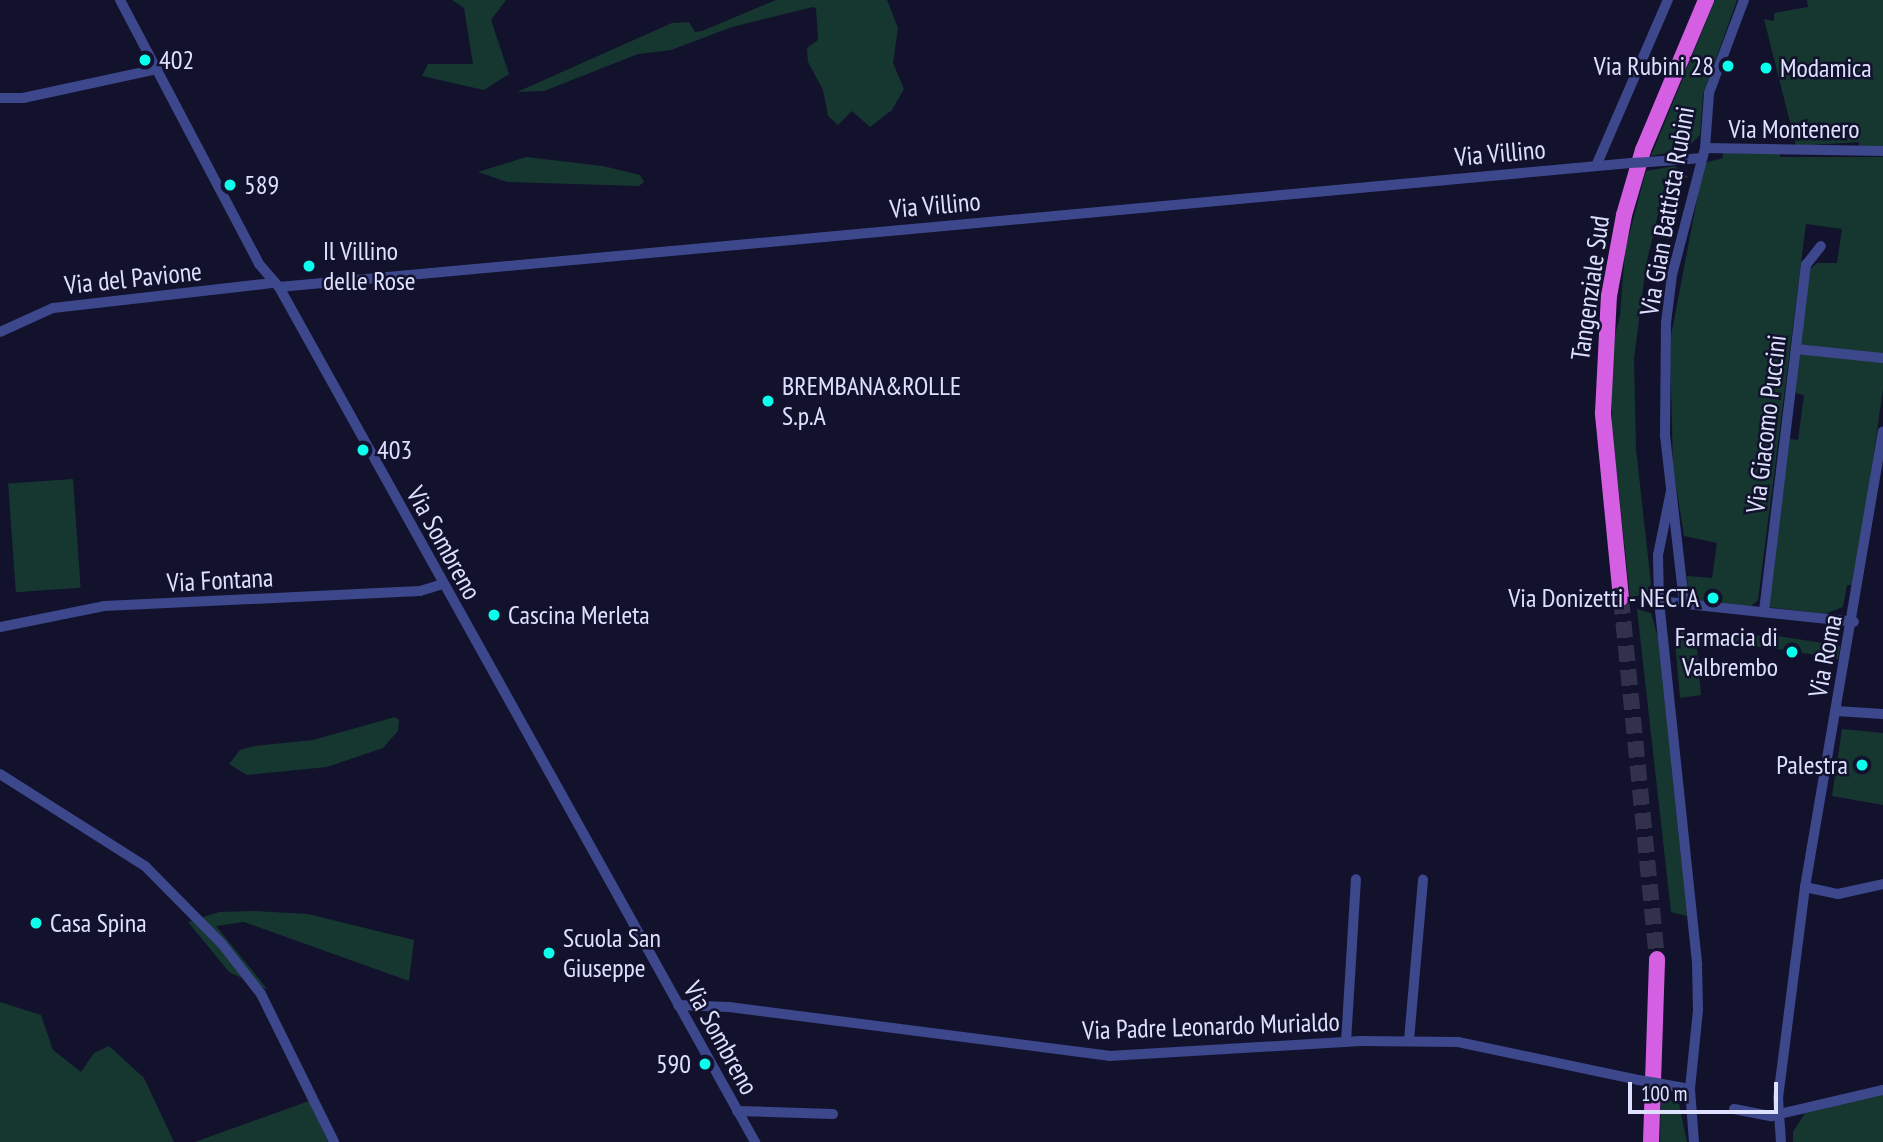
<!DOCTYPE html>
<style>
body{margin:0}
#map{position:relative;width:1883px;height:1142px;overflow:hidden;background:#12122d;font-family:"PT Sans Narrow",sans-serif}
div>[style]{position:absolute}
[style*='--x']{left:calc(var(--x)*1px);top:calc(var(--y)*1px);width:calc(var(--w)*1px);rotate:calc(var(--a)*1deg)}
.green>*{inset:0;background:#153730;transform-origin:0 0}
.trunk-tunnel>*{height:16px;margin-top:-8px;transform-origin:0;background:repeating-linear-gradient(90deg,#31314c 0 16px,transparent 0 24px)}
.minor>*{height:10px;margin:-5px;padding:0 5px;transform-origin:5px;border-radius:5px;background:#3d478c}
.trunk>*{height:16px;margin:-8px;padding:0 8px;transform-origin:8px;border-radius:8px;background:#d55fe2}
.minor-bridge>*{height:10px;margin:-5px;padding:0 5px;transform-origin:5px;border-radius:5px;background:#3d478c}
.dots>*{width:19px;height:19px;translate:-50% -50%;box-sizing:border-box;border:4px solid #12122d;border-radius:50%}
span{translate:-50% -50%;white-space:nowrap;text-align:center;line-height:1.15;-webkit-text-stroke:5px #12122d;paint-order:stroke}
.poi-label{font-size:26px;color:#dee0ff}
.left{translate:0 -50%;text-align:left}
.right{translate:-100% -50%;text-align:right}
.street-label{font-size:26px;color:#dee0ff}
.scale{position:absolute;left:1628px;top:1082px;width:150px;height:32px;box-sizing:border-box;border:4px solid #dee0ff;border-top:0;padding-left:9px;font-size:21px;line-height:24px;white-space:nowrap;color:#dee0ff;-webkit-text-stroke:5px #12122d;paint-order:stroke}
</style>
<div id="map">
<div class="green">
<i style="clip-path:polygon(452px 0,506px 0,491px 20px,509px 74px,484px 90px,422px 76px,428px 64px,473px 64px,464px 8px)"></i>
<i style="clip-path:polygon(776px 0,887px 0,898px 28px,893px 63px,904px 89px,892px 110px,870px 127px,852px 111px,838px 125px,828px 116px,823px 90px,808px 62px,807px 48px,818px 40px,816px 8px,813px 7px,732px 27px,671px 50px,638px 54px,544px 91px,517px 92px,672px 23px,689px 22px,695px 32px,702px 31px)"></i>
<i style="clip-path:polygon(1715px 0,1737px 0,1703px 95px,1700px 135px,1686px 149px,1651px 156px)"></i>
<i style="clip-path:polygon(1807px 0,1883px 0,1883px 146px,1859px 146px,1859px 142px,1796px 146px,1764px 19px,1774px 21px,1774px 13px,1808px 7px)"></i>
<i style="clip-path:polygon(1723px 151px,1780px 152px,1780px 157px,1883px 157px,1883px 389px,1855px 585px,1847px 585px,1843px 607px,1825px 614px,1768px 607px,1790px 439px,1798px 440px,1804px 395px,1796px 393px,1797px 371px,1810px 269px,1817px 263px,1837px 263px,1842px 229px,1806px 224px,1758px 600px,1751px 606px,1688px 599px,1687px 576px,1712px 578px,1717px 543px,1684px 536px,1673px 466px,1670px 341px,1704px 163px,1723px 158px)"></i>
<i style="clip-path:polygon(526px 157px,603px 166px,640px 175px,644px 182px,639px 186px,507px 182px,478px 172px)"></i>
<i style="clip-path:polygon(1675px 166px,1689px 178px,1667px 176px,1646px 265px,1634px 359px,1636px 449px,1651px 584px,1647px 594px,1630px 597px,1612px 427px,1612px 346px,1620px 316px,1625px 250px,1646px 171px)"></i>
<i style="left:73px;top:479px;width:109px;height:65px;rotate:86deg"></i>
<i style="clip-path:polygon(1637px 609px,1651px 613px,1658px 638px,1687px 916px,1671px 912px)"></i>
<i style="clip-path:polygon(1674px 630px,1750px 639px,1763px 634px,1761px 647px,1697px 648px,1701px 695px,1680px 698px)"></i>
<i style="left:1772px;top:635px;width:69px;height:13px;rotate:9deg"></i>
<i style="clip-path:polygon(395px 717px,399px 720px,398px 731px,383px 748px,327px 767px,247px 775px,229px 764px,240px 750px,254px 746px,313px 740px)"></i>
<i style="clip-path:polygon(1842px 729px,1883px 733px,1883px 805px,1832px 796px)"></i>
<i style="clip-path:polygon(253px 911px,308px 914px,414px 940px,409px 981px,244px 922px,216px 926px,268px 990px,229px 972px,188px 922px,219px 912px)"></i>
<i style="clip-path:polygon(0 1002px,41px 1015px,53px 1050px,81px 1072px,94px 1053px,109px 1046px,144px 1078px,174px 1142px,0 1142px)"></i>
<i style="clip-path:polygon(1883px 1094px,1883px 1142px,1793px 1142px,1793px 1132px,1805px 1113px)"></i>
<i style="clip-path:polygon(1661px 1096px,1679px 1104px,1687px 1142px,1660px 1142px)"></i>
<i style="clip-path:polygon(309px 1101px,328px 1142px,195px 1142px)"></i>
</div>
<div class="trunk-tunnel">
<i style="--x:1621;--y:598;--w:363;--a:84.3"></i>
</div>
<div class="minor">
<i style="--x:120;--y:0;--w:298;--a:62.2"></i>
<i style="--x:259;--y:264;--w:30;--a:49"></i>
<i style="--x:279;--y:287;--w:979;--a:60.89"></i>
<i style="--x:0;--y:98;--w:23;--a:0"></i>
<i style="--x:23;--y:98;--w:137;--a:-12.2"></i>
<i style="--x:1705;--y:148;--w:178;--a:1"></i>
<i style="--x:1649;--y:162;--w:53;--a:-4.3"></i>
<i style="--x:1596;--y:166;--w:181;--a:-66.6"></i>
<i style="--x:279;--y:287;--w:1357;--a:-5.24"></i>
<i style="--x:0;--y:332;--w:58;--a:-24.4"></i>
<i style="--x:53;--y:308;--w:222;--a:-6.5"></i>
<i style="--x:1796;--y:349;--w:87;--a:5.9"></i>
<i style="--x:1671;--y:491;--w:65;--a:101.5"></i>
<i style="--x:1658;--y:555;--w:46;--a:88.8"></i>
<i style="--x:1659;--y:601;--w:366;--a:84"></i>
<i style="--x:1697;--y:965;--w:45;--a:88.7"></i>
<i style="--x:1698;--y:1010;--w:79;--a:95.8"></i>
<i style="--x:1690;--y:1089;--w:53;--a:85.7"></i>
<i style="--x:1659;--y:601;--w:196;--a:6.1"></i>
<i style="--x:1684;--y:602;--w:168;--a:-96.5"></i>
<i style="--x:1665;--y:435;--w:112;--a:-89.5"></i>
<i style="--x:1666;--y:323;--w:48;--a:-82.9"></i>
<i style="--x:1672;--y:275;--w:131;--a:-75.4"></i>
<i style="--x:1705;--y:148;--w:55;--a:-85.8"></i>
<i style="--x:1709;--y:93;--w:99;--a:-69.4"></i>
<i style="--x:1764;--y:611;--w:349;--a:-83.1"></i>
<i style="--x:1806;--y:265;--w:24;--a:-52"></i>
<i style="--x:0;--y:627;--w:106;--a:-11.4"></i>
<i style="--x:104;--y:606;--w:316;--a:-2.7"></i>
<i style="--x:420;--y:591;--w:24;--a:-17"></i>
<i style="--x:1836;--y:711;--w:47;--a:3.7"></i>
<i style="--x:0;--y:774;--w:172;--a:32.4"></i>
<i style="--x:145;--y:866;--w:110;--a:45.4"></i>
<i style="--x:222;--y:944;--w:63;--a:52"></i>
<i style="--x:261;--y:994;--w:165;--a:63.7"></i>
<i style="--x:1805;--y:887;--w:34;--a:12"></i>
<i style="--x:1838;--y:894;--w:46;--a:-12.5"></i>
<i style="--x:678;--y:1005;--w:51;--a:2.2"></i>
<i style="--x:729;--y:1007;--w:383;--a:7.3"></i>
<i style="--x:1109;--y:1056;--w:252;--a:-3.4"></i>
<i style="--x:1361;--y:1041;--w:97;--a:0.6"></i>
<i style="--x:1458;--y:1042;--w:184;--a:11.9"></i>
<i style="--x:1409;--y:1040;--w:161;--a:-85"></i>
<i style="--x:1346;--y:1042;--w:163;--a:-86.5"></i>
<i style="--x:1662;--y:1084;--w:28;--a:10"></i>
<i style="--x:1734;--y:1109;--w:38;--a:11"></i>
<i style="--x:1771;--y:1116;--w:115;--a:-13.1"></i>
<i style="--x:737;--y:1111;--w:96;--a:1.8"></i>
<i style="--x:1781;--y:1142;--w:44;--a:-93.9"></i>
<i style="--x:1778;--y:1098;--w:213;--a:-82.7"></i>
<i style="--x:1805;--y:887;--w:462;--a:-80.3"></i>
</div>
<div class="trunk">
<i style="--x:1621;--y:598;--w:186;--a:-95.6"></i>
<i style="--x:1603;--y:413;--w:117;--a:-87.1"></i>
<i style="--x:1609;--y:296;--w:82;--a:-79.5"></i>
<i style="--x:1624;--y:215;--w:68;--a:-73.7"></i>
<i style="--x:1643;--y:150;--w:163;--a:-67.2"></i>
<i style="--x:1651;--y:1142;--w:183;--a:-88.1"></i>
</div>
<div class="minor-bridge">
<i style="--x:1630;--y:163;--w:19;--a:-3"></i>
<i style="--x:1638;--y:1080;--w:24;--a:9"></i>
</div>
<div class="dots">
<i style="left:145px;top:60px;background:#0affed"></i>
<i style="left:1728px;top:66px;background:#0affed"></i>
<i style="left:1766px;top:68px;background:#0affed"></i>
<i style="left:230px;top:185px;background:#0affed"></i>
<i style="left:309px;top:266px;background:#0affed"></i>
<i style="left:768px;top:401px;background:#0affed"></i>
<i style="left:363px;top:450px;background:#0affed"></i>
<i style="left:1713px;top:598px;background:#0affed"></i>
<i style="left:494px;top:615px;background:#0affed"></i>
<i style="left:1792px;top:652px;background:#0affed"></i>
<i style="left:1862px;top:765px;background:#0affed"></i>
<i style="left:36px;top:923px;background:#0affed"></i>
<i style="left:549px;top:953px;background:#0affed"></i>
<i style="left:705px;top:1064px;background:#0affed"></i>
</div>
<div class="poi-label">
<span class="left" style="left:159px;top:60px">402</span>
<span class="right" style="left:1714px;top:66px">Via Rubini 28</span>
<span class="left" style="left:1780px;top:68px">Modamica</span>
<span class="left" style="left:244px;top:185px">589</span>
<span class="left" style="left:323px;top:266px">Il Villino<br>delle Rose</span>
<span class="left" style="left:782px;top:401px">BREMBANA&amp;ROLLE<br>S.p.A</span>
<span class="left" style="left:377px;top:450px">403</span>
<span class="right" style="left:1699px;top:598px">Via Donizetti - NECTA</span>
<span class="left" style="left:508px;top:615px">Cascina Merleta</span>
<span class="right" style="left:1778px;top:652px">Farmacia di<br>Valbrembo</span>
<span class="right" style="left:1848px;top:765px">Palestra</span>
<span class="left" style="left:50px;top:923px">Casa Spina</span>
<span class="left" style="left:563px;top:953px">Scuola San<br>Giuseppe</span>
<span class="right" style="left:691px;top:1064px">590</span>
</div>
<div class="street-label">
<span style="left:1794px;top:129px">Via Montenero</span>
<span style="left:1500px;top:153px;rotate:-5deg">Via Villino</span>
<span style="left:935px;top:205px;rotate:-5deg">Via Villino</span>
<span style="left:1667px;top:211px;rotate:-80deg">Via Gian Battista Rubini</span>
<span style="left:133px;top:278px;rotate:-6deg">Via del Pavione</span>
<span style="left:1590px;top:288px;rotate:-82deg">Tangenziale Sud</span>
<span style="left:1766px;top:424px;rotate:-83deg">Via Giacomo Puccini</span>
<span style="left:444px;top:543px;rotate:61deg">Via Sombreno</span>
<span style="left:220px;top:580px;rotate:-3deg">Via Fontana</span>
<span style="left:1825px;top:656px;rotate:-79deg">Via Roma</span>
<span style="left:1211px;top:1026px;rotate:-2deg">Via Padre Leonardo Murialdo</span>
<span style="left:721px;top:1038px;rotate:61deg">Via Sombreno</span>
</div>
<div class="scale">100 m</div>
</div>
